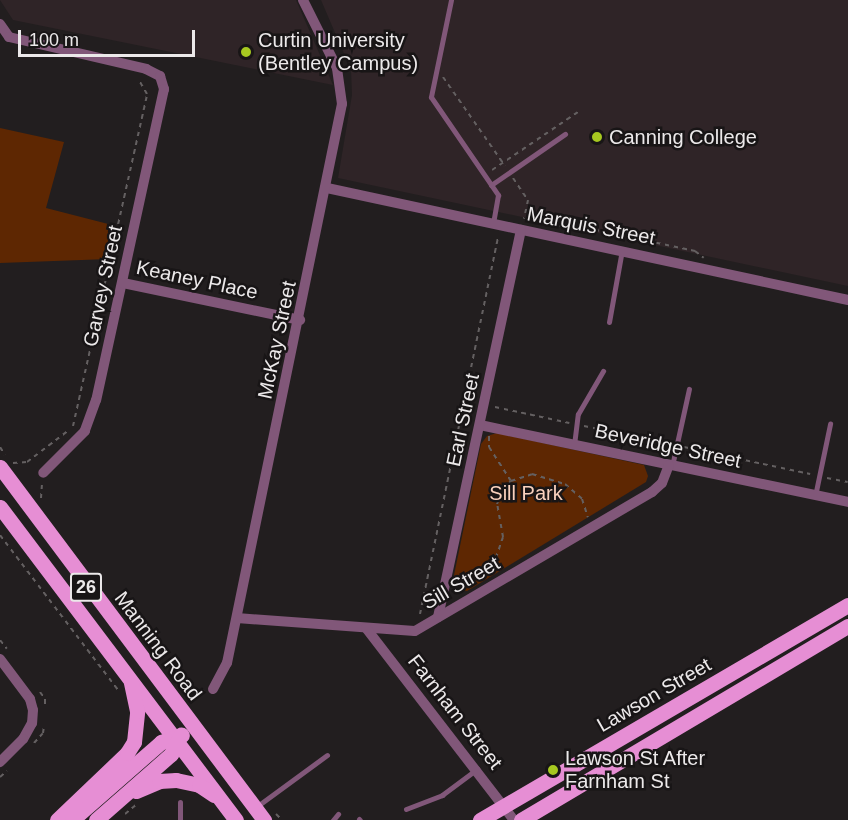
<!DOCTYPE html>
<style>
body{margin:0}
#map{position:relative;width:848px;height:820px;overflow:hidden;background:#221e1f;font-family:Helvetica,sans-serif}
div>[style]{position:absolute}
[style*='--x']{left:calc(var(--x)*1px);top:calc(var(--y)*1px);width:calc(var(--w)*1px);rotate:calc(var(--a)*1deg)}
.built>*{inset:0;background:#2f2427}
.green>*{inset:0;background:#5e2702}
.path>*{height:2px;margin-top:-1px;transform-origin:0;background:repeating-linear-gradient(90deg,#646061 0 4.5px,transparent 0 9px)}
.service>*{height:5px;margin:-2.5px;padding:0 2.5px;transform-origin:2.5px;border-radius:2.5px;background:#815779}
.minor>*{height:10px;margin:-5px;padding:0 5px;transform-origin:5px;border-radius:5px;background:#815779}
.primary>*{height:15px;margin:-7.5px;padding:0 7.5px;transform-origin:7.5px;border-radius:7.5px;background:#e68ed4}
.dots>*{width:16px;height:16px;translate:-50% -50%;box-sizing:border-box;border:3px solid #181516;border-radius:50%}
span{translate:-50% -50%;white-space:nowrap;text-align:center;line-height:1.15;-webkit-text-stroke:5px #181516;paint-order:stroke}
.shield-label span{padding:2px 4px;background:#181516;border:2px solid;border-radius:4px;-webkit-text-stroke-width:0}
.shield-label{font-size:18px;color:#ece9ea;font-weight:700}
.poi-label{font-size:20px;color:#ece9ea}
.left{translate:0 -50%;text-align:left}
.street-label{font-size:20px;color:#ece9ea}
.park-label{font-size:20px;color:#f9d1bd}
.scale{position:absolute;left:18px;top:30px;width:177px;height:27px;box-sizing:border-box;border:3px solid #ece9ea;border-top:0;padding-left:8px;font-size:18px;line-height:21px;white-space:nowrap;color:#ece9ea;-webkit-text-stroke:4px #181516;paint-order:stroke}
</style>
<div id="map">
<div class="built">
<i style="clip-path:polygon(0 0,296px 0,333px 85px,13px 20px)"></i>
<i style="clip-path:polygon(321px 0,848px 0,848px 286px,338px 178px,352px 95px,351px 70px)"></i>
</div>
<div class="green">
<i style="clip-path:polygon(0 128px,64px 142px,46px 208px,116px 226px,109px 259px,0 263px)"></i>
<i style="clip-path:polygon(497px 433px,644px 465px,648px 476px,646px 482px,467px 591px,458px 589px,453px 580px,481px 444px,487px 436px)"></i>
</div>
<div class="path">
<i style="--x:443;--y:77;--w:108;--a:55.1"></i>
<i style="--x:492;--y:170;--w:107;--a:-34"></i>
<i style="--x:513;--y:178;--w:27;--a:56"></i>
<i style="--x:528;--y:200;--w:19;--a:102"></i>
<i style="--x:559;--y:226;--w:9;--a:-13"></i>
<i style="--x:568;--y:224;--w:130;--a:12"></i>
<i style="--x:695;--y:251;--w:11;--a:38"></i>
<i style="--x:495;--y:407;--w:76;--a:12.2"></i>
<i style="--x:73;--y:426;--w:340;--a:-77.4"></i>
<i style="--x:147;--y:94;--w:16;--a:-120"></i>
<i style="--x:584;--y:426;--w:87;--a:12"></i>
<i style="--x:489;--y:436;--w:11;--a:90"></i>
<i style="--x:489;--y:447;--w:40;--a:57.1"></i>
<i style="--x:0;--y:447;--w:9;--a:58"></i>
<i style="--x:684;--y:447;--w:129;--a:12.1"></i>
<i style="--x:13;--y:463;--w:14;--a:-4"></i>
<i style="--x:27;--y:462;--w:53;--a:-37.3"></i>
<i style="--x:827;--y:478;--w:21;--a:11"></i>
<i style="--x:41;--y:498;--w:15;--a:-86"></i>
<i style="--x:0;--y:535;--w:195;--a:52.7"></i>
<i style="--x:490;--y:575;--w:40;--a:-71.1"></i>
<i style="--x:503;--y:537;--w:34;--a:-100"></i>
<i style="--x:497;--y:504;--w:16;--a:-68"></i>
<i style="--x:503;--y:489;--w:11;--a:-45"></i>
<i style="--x:511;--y:481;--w:22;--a:-18"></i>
<i style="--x:532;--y:474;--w:34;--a:17"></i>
<i style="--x:565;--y:484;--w:23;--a:41"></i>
<i style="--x:582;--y:499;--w:19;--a:72"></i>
<i style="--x:420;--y:614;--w:383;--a:-78.3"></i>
<i style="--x:0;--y:640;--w:11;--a:52"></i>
<i style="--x:40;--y:692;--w:9;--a:54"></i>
<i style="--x:45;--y:699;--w:9;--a:90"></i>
<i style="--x:188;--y:700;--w:19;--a:-32"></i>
<i style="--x:34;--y:743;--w:13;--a:-48"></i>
<i style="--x:43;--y:733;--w:7;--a:-82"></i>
<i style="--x:0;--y:777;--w:9;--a:-41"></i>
<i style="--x:125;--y:814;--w:16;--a:-40"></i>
<i style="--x:276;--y:814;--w:8;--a:45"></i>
</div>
<div class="service">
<i style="--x:451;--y:0;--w:99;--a:101.7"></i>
<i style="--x:431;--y:97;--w:119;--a:55.6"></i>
<i style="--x:498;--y:195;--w:29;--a:100"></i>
<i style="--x:491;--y:185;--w:90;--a:-34.6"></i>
<i style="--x:609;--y:322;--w:73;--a:-79.8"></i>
<i style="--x:574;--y:445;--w:31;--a:-83"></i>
<i style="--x:578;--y:414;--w:50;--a:-59.8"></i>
<i style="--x:672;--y:466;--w:79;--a:-77.6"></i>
<i style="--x:815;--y:496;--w:74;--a:-78.2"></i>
<i style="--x:180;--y:802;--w:18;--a:90"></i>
<i style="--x:256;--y:807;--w:88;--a:-36.2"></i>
<i style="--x:406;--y:809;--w:39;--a:-21"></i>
<i style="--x:442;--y:795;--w:44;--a:-36.6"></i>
<i style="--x:359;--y:819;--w:1;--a:45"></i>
<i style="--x:333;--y:820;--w:8;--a:-50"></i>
</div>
<div class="minor">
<i style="--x:0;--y:24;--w:16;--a:55"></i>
<i style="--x:9;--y:37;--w:141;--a:13.1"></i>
<i style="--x:146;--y:69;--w:16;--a:27"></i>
<i style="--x:160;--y:76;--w:14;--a:73"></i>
<i style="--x:164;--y:89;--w:318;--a:102.3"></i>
<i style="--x:96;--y:400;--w:33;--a:110"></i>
<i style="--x:85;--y:431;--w:59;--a:135"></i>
<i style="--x:327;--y:188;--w:533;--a:12.13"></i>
<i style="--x:123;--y:283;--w:181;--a:11.8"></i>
<i style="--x:480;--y:425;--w:376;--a:11.8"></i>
<i style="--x:438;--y:617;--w:396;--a:-77.9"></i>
<i style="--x:237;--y:618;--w:178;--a:4.2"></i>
<i style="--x:415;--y:631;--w:275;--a:-30.4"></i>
<i style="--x:652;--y:492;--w:13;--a:-42"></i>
<i style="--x:662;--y:483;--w:19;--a:-69"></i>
<i style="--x:366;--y:628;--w:242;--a:52.4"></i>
<i style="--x:0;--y:659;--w:50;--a:53.1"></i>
<i style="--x:30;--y:699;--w:11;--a:75"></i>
<i style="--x:33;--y:710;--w:13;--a:94"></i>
<i style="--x:32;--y:723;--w:18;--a:119"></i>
<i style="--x:23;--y:739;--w:33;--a:135"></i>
<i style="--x:213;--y:689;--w:30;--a:-62"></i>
<i style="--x:227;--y:663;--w:571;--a:-78.38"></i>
<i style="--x:342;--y:104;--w:36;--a:-98"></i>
<i style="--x:337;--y:68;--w:76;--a:-116.6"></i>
</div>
<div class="primary">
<i style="--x:0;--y:467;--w:441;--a:53.2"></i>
<i style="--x:0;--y:507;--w:392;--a:53"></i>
<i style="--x:136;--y:791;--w:25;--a:-23"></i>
<i style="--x:159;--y:781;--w:17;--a:-3"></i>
<i style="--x:176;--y:780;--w:24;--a:12"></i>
<i style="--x:199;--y:785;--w:18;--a:34"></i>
<i style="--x:57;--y:820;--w:97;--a:-43.7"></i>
<i style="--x:127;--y:753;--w:13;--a:-58"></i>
<i style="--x:134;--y:742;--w:31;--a:-84"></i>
<i style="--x:137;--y:711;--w:29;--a:-102"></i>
<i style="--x:72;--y:820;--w:118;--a:-41.2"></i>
<i style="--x:161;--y:742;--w:22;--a:-18"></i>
<i style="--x:96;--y:820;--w:100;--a:-41.3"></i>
<i style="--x:171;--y:754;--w:22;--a:-63"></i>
<i style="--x:480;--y:820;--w:426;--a:-30.3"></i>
<i style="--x:521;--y:820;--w:380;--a:-30.7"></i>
</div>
<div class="dots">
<i style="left:246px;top:52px;background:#a7c820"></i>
<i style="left:597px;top:137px;background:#a7c820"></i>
<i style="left:553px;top:770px;background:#a7c820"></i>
</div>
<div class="shield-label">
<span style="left:86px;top:587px">26</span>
</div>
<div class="poi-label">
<span class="left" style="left:258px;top:52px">Curtin University<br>(Bentley Campus)</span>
<span class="left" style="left:609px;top:137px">Canning College</span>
<span class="left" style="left:565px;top:770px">Lawson St After<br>Farnham St</span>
</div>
<div class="street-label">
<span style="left:591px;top:226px;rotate:11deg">Marquis Street</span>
<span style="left:197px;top:280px;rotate:12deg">Keaney Place</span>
<span style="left:103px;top:286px;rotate:-78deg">Garvey Street</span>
<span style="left:277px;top:340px;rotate:-78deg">McKay Street</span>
<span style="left:463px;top:420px;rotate:-78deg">Earl Street</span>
<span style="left:668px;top:446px;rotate:12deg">Beveridge Street</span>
<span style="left:461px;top:583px;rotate:-30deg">Sill Street</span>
<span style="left:158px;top:646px;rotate:53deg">Manning Road</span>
<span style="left:654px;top:695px;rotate:-30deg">Lawson Street</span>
<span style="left:455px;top:712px;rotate:52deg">Farnham Street</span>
</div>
<div class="park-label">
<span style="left:526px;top:493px">Sill Park</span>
</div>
<div class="scale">100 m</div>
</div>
